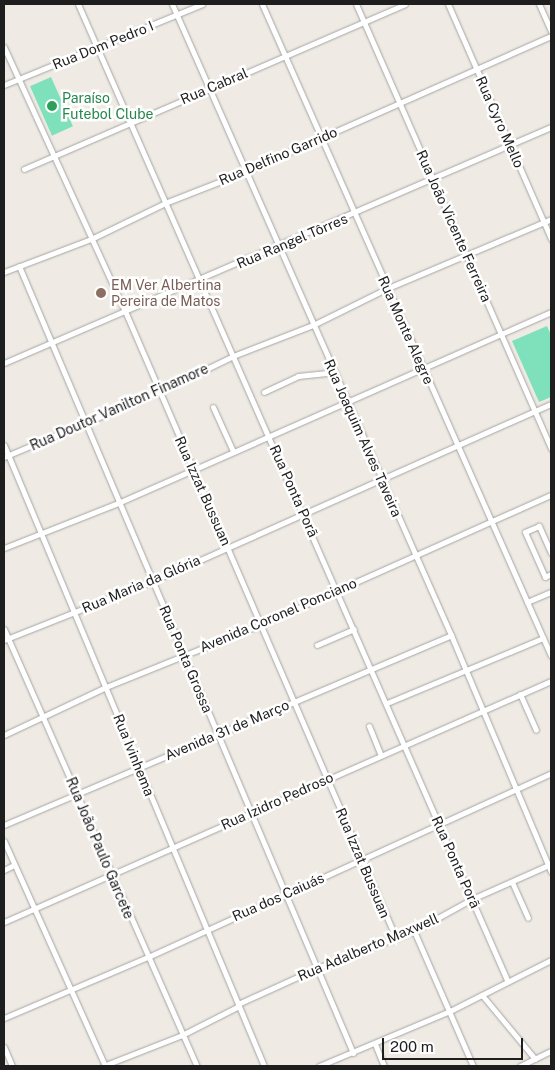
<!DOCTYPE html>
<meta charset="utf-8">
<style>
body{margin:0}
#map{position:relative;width:555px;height:1070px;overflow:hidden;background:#efebe4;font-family:"Public Sans",sans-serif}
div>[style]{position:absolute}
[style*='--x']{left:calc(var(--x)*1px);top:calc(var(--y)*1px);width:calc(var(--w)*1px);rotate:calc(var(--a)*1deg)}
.pitch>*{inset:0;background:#7fe1bc;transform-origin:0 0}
.roads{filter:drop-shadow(0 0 1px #a5a5a5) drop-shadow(0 0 1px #a5a5a5)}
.minor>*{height:5px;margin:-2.5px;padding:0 2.5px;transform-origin:2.5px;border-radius:2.5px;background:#fff}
.dots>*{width:14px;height:14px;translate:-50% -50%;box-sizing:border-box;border:2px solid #fff;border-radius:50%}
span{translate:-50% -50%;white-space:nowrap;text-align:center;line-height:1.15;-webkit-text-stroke:5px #fff;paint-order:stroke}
.street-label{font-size:14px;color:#1e1e1e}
.leisure-label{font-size:14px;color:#27864d}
.left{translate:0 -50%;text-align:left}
.education-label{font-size:14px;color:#785e54}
.frame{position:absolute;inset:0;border:5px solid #1e1e1e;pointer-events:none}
.scale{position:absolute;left:382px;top:1038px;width:141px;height:22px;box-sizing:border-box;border:2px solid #1e1e1e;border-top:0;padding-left:6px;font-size:15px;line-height:18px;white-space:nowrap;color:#1e1e1e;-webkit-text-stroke:4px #fff;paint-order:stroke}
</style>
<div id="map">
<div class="pitch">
<i style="left:51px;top:77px;width:54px;height:23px;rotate:66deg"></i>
<i style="clip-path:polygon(547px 326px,551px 335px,551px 397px,539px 402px,512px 341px)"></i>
</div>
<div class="roads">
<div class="minor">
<i style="--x:78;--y:4;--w:1066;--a:66.27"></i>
<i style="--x:172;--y:4;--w:690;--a:66.15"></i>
<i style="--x:451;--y:635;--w:257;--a:67.1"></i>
<i style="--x:262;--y:4;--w:713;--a:66.09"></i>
<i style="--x:356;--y:4;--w:486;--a:66.3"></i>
<i style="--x:448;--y:4;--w:257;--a:66.3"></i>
<i style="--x:539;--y:4;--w:30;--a:66"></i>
<i style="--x:4;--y:47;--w:290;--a:65.4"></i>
<i style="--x:125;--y:311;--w:683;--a:66.63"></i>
<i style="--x:4;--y:85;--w:214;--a:-22.2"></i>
<i style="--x:24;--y:169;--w:415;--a:-23.4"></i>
<i style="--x:19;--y:266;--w:855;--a:67"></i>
<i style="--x:4;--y:272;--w:93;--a:-20.8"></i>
<i style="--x:91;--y:239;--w:82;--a:-25.9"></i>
<i style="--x:165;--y:203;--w:85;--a:-21.4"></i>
<i style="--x:244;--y:172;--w:336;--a:-23.9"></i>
<i style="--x:4;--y:363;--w:596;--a:-23.34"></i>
<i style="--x:264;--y:392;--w:38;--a:-25"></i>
<i style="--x:298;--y:376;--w:36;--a:-6"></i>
<i style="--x:213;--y:407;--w:48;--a:65.6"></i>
<i style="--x:4;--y:445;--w:673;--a:67.28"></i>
<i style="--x:4;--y:457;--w:168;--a:-22.8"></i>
<i style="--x:159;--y:392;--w:82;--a:-25.9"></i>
<i style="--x:233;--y:356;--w:86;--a:-21.2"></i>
<i style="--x:313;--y:325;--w:84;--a:-26.3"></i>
<i style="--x:388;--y:288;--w:177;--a:-22.9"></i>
<i style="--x:4;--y:548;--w:123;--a:-21.5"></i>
<i style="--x:118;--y:503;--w:473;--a:-23.8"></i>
<i style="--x:551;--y:553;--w:30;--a:-114"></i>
<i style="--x:539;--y:526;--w:15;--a:157"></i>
<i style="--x:525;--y:532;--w:49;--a:66"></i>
<i style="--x:545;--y:577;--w:7;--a:-27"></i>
<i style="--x:527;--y:602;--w:26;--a:-23"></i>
<i style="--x:4;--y:629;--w:478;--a:66.2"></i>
<i style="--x:4;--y:640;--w:160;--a:-21.6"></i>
<i style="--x:153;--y:581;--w:436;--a:-24"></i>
<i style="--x:317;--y:645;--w:40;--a:-23.4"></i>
<i style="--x:520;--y:694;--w:39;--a:66"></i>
<i style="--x:387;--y:703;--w:169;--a:-22.6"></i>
<i style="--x:369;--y:726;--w:31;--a:68"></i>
<i style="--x:4;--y:735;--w:113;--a:-25.2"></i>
<i style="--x:106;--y:687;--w:168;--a:-22"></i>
<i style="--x:262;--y:624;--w:316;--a:-24.1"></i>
<i style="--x:4;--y:825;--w:486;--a:-23"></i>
<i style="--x:4;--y:841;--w:247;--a:65.8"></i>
<i style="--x:4;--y:870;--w:11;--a:-27"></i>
<i style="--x:512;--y:882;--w:39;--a:66"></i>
<i style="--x:4;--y:922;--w:598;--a:-23.78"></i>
<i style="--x:414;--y:931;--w:147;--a:66.4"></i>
<i style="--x:482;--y:995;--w:83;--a:50.4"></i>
<i style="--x:238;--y:1004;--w:87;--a:-24.5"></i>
<i style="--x:317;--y:968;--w:104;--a:-20.9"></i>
<i style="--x:414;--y:931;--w:66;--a:-28.9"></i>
<i style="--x:472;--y:899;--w:86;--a:-23.9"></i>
<i style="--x:4;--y:1018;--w:156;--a:-23"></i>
<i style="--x:148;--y:957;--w:443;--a:-24.5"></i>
<i style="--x:375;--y:1044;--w:24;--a:68"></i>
<i style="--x:4;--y:1047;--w:21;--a:67"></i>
<i style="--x:103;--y:1066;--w:85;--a:-21.4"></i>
<i style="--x:182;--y:1035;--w:64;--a:-27"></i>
<i style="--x:319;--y:1066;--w:142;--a:-22.8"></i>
<i style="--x:450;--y:1011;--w:113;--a:-26.8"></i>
<i style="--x:520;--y:1066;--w:34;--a:-26"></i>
</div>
</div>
<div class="dots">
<i style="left:52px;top:106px;background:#2e9e5b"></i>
<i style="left:101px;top:293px;background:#8d6e63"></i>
</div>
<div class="street-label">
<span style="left:103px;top:45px;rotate:-22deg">Rua Dom Pedro I</span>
<span style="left:214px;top:86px;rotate:-23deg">Rua Cabral</span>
<span style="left:500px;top:122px;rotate:66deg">Rua Cyro Mello</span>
<span style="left:278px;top:156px;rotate:-23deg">Rua Delfino Garrido</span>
<span style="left:454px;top:226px;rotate:66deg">Rua João Vicente Ferreira</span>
<span style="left:292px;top:241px;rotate:-23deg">Rua Rangel Tôrres</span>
<span style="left:406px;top:330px;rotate:66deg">Rua Monte Alegre</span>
<span style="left:119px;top:407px;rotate:-24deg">Rua Doutor Vanilton Finamore</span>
<span style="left:363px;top:438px;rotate:66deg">Rua Joaquim Alves Taveira</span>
<span style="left:203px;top:491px;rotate:66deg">Rua Izzat Bussuan</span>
<span style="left:294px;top:491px;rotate:66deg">Rua Ponta Porã</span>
<span style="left:141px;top:584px;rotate:-23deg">Rua Maria da Glória</span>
<span style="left:278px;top:615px;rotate:-23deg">Avenida Coronel Ponciano</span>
<span style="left:186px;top:659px;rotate:67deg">Rua Ponta Grossa</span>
<span style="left:227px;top:730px;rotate:-23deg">Avenida 31 de Março</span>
<span style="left:134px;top:755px;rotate:68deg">Rua Ivinhema</span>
<span style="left:277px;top:801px;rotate:-24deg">Rua Izidro Pedroso</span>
<span style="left:100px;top:848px;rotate:67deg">Rua João Paulo Garcete</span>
<span style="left:456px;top:862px;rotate:66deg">Rua Ponta Porã</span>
<span style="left:363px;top:863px;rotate:67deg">Rua Izzat Bussuan</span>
<span style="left:278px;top:897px;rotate:-24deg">Rua dos Caiuás</span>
<span style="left:368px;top:947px;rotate:-23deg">Rua Adalberto Maxwell</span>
</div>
<div class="leisure-label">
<span class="left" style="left:62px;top:106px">Paraíso<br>Futebol Clube</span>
</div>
<div class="education-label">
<span class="left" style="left:111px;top:293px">EM Ver Albertina<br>Pereira de Matos</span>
</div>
<div class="frame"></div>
<div class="scale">200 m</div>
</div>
